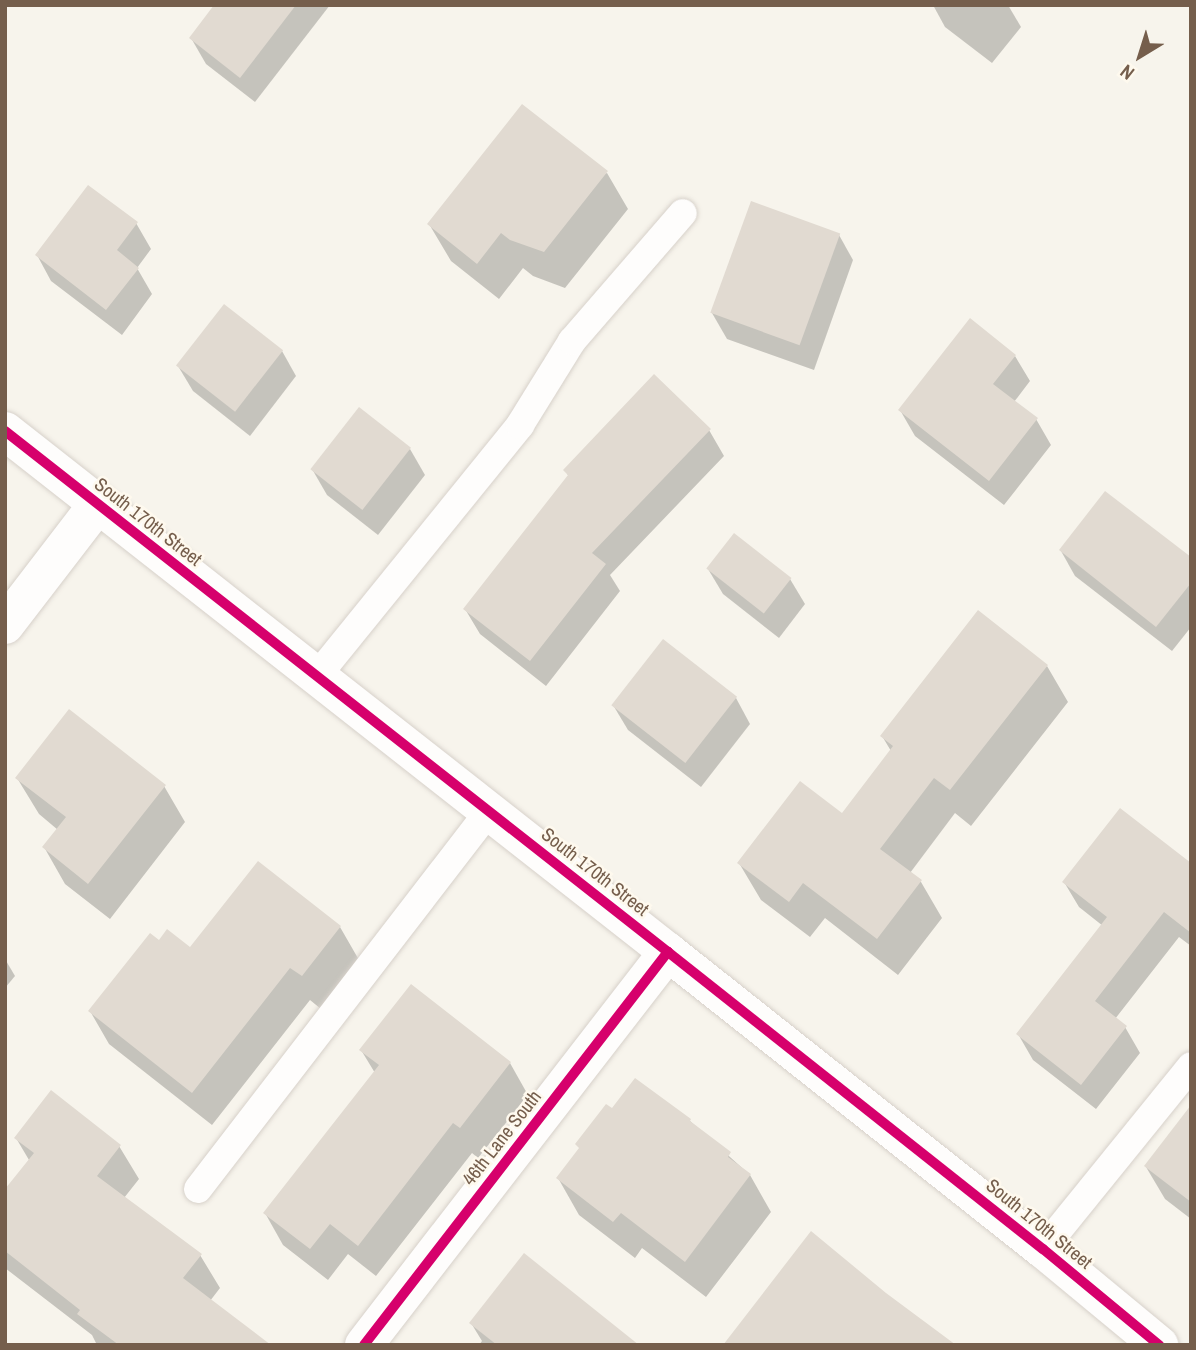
<!DOCTYPE html>
<style>
body{margin:0}
#map{position:relative;width:1196px;height:1350px;overflow:hidden;background:#f7f4ec;font-family:"Archivo Narrow",sans-serif}
div>[style]{position:absolute}
[style*='--x']{left:calc(var(--x)*1px);top:calc(var(--y)*1px);width:calc(var(--w)*1px);rotate:calc(var(--a)*1deg)}
.shadow>*{inset:0;background:#0003}
.building>*{inset:0;background:#e1dad1;transform-origin:0 0}
.roads{filter:drop-shadow(0 0 2px #d7d1ca) drop-shadow(0 0 2px #d7d1ca)}
.service>*{height:28px;margin:-14px;padding:0 14px;transform-origin:14px;border-radius:14px;background:#fefdfc}
.minor>*{height:38px;margin:-19px;padding:0 19px;transform-origin:19px;border-radius:19px;background:#fefdfc}
.tertiary>*{height:38px;margin:-19px;padding:0 19px;transform-origin:19px;border-radius:19px;background:#fefdfc}
.cycleway>*{height:10px;margin:-5px;padding:0 5px;transform-origin:5px;border-radius:5px;background:#d6006c}
span{translate:-50% -50%;white-space:nowrap;text-align:center;line-height:1.15;-webkit-text-stroke:5px #fef9ee;paint-order:stroke}
.street-label{font-size:19px;color:#755e4c}
.frame{position:absolute;inset:0;border:7px solid #755e4c;pointer-events:none}
.north{position:absolute;left:1105px;top:21px;width:70px;height:70px;-webkit-text-stroke:5px #fef9ee;paint-order:stroke;rotate:218deg;font-size:19px;font-weight:700;line-height:28px;text-align:center;color:#755e4c}
.north::after{content:'';display:block;margin:auto;width:24px;height:32px;background:#755e4c;clip-path:polygon(50% 0,100% 100%,50% 72%,0 100%)}
</style>
<div id="map">
<div class="shadow">
<i style="clip-path:polygon(215px 5px,330px 5px,255px 102px,206px 64px,191px 38px)"></i>
<i style="clip-path:polygon(933px 5px,1008px 5px,1021px 27px,992px 63px,945px 27px)"></i>
<i style="clip-path:polygon(607px 173px,628px 209px,565px 288px,533px 276px,523px 268px,499px 299px,451px 261px,429px 224px)"></i>
<i style="clip-path:polygon(136px 223px,151px 249px,137px 268px,152px 294px,122px 335px,51px 281px,37px 255px)"></i>
<i style="clip-path:polygon(839px 235px,853px 260px,814px 370px,727px 339px,712px 313px)"></i>
<i style="clip-path:polygon(282px 351px,296px 376px,250px 436px,193px 391px,178px 366px)"></i>
<i style="clip-path:polygon(1015px 356px,1030px 381px,1014px 402px,1036px 419px,1051px 445px,1004px 505px,915px 436px,900px 410px)"></i>
<i style="clip-path:polygon(709px 430px,724px 456px,610px 575px,620px 591px,546px 686px,480px 634px,465px 609px,569px 477px,565px 470px)"></i>
<i style="clip-path:polygon(410px 449px,425px 475px,378px 535px,327px 495px,312px 469px)"></i>
<i style="clip-path:polygon(1061px 551px,1191px 559px,1191px 627px,1172px 651px,1075px 576px)"></i>
<i style="clip-path:polygon(708px 569px,790px 579px,805px 604px,779px 638px,723px 594px)"></i>
<i style="clip-path:polygon(1047px 666px,1068px 702px,971px 826px,955px 813px,910px 873px,921px 882px,942px 918px,898px 975px,825px 918px,810px 937px,761px 900px,739px 863px,842px 816px,891px 751px,882px 736px)"></i>
<i style="clip-path:polygon(736px 698px,750px 724px,701px 787px,628px 730px,613px 705px)"></i>
<i style="clip-path:polygon(17px 778px,164px 786px,185px 822px,110px 919px,65px 884px,44px 847px,58px 830px,39px 814px)"></i>
<i style="clip-path:polygon(1191px 865px,1191px 946px,1179px 937px,1115px 1019px,1125px 1027px,1140px 1053px,1096px 1109px,1033px 1060px,1018px 1034px,1103px 926px,1079px 907px,1064px 882px)"></i>
<i style="clip-path:polygon(340px 927px,359px 960px,321px 1009px,310px 1000px,212px 1125px,109px 1044px,90px 1011px,159px 942px,191px 949px)"></i>
<i style="clip-path:polygon(5px 959px,15px 976px,5px 988px)"></i>
<i style="clip-path:polygon(361px 1050px,510px 1063px,528px 1095px,478px 1158px,472px 1153px,376px 1276px,348px 1254px,328px 1280px,283px 1245px,265px 1213px,375px 1073px)"></i>
<i style="clip-path:polygon(1191px 1108px,1191px 1219px,1165px 1199px,1146px 1167px)"></i>
<i style="clip-path:polygon(612px 1111px,690px 1121px,750px 1175px,771px 1212px,706px 1297px,642px 1248px,635px 1258px,579px 1215px,558px 1178px,580px 1149px,577px 1144px)"></i>
<i style="clip-path:polygon(16px 1138px,119px 1146px,139px 1179px,124px 1198px,200px 1255px,220px 1288px,210px 1301px,268px 1345px,97px 1345px,92px 1335px,5px 1268px,5px 1192px,29px 1160px)"></i>
<i style="clip-path:polygon(471px 1323px,623px 1345px,479px 1345px,482px 1341px)"></i>
</div>
<div class="building">
<i style="clip-path:polygon(214px 5px,296px 5px,240px 78px,189px 38px)"></i>
<i style="clip-path:polygon(522px 104px,608px 171px,544px 252px,510px 240px,501px 233px,477px 264px,427px 224px)"></i>
<i style="clip-path:polygon(88px 185px,138px 222px,117px 250px,139px 268px,106px 310px,35px 255px)"></i>
<i style="left:751px;top:201px;width:95px;height:119px;rotate:20deg"></i>
<i style="left:224px;top:304px;width:75px;height:78px;rotate:38deg"></i>
<i style="clip-path:polygon(970px 318px,1016px 355px,993px 384px,1038px 418px,989px 481px,898px 410px)"></i>
<i style="clip-path:polygon(654px 374px,711px 429px,592px 553px,606px 564px,530px 661px,463px 609px,568px 475px,563px 470px)"></i>
<i style="left:359px;top:407px;width:66px;height:79px;rotate:38deg"></i>
<i style="clip-path:polygon(1105px 491px,1191px 557px,1191px 583px,1156px 627px,1059px 550px)"></i>
<i style="left:734px;top:533px;width:73px;height:45px;rotate:38deg"></i>
<i style="clip-path:polygon(978px 610px,1048px 665px,950px 790px,934px 778px,880px 849px,922px 880px,877px 939px,803px 883px,789px 902px,737px 863px,800px 781px,842px 813px,893px 746px,880px 736px)"></i>
<i style="left:663px;top:639px;width:94px;height:84px;rotate:38deg"></i>
<i style="clip-path:polygon(69px 709px,166px 785px,88px 884px,42px 847px,66px 817px,15px 778px)"></i>
<i style="clip-path:polygon(1120px 808px,1191px 863px,1191px 933px,1164px 912px,1095px 1001px,1127px 1026px,1081px 1085px,1016px 1034px,1107px 917px,1062px 882px)"></i>
<i style="clip-path:polygon(258px 861px,341px 926px,302px 976px,290px 968px,192px 1093px,88px 1011px,150px 933px,159px 940px,167px 929px,190px 947px)"></i>
<i style="clip-path:polygon(411px 984px,511px 1062px,460px 1128px,453px 1123px,358px 1246px,330px 1224px,310px 1249px,263px 1213px,379px 1065px,359px 1050px)"></i>
<i style="clip-path:polygon(635px 1078px,691px 1119px,690px 1121px,731px 1152px,728px 1157px,751px 1174px,685px 1262px,621px 1213px,613px 1222px,556px 1178px,579px 1148px,575px 1144px,606px 1104px,612px 1108px)"></i>
<i style="clip-path:polygon(51px 1090px,121px 1145px,97px 1176px,202px 1254px,183px 1278px,271px 1345px,119px 1345px,77px 1314px,80px 1310px,5px 1251px,5px 1189px,34px 1153px,14px 1138px)"></i>
<i style="clip-path:polygon(1191px 1105px,1191px 1202px,1144px 1166px)"></i>
<i style="clip-path:polygon(811px 1231px,886px 1293px,956px 1345px,723px 1345px)"></i>
<i style="clip-path:polygon(524px 1253px,639px 1345px,497px 1345px,469px 1323px)"></i>
</div>
<div class="roads">
<div class="service">
<i style="--x:317;--y:676;--w:323;--a:-51"></i>
<i style="--x:520;--y:425;--w:99;--a:-58.2"></i>
<i style="--x:572;--y:341;--w:169;--a:-49.1"></i>
<i style="--x:198;--y:1189;--w:477;--a:-52.4"></i>
<i style="--x:1043;--y:1249;--w:235;--a:-51"></i>
</div>
<div class="minor">
<i style="--x:5;--y:625;--w:153;--a:-52.5"></i>
<i style="--x:364;--y:1345;--w:497;--a:-52.3"></i>
</div>
<div class="tertiary">
<i style="--x:5;--y:431;--w:843;--a:38.16"></i>
<i style="--x:668;--y:952;--w:478;--a:38.4"></i>
<i style="--x:1043;--y:1249;--w:151;--a:39.6"></i>
</div>
</div>
<div class="cycleway">
<i style="--x:5;--y:431;--w:843;--a:38.16"></i>
<i style="--x:668;--y:952;--w:478;--a:38.4"></i>
<i style="--x:1043;--y:1249;--w:151;--a:39.6"></i>
<i style="--x:364;--y:1345;--w:497;--a:-52.3"></i>
</div>
<div class="street-label">
<span style="left:148px;top:522px;rotate:38deg">South 170th Street</span>
<span style="left:595px;top:872px;rotate:38deg">South 170th Street</span>
<span style="left:502px;top:1138px;rotate:-52deg">46th Lane South</span>
<span style="left:1039px;top:1224px;rotate:39deg">South 170th Street</span>
</div>
<div class="frame"></div>
<div class="north">N</div>
</div>
